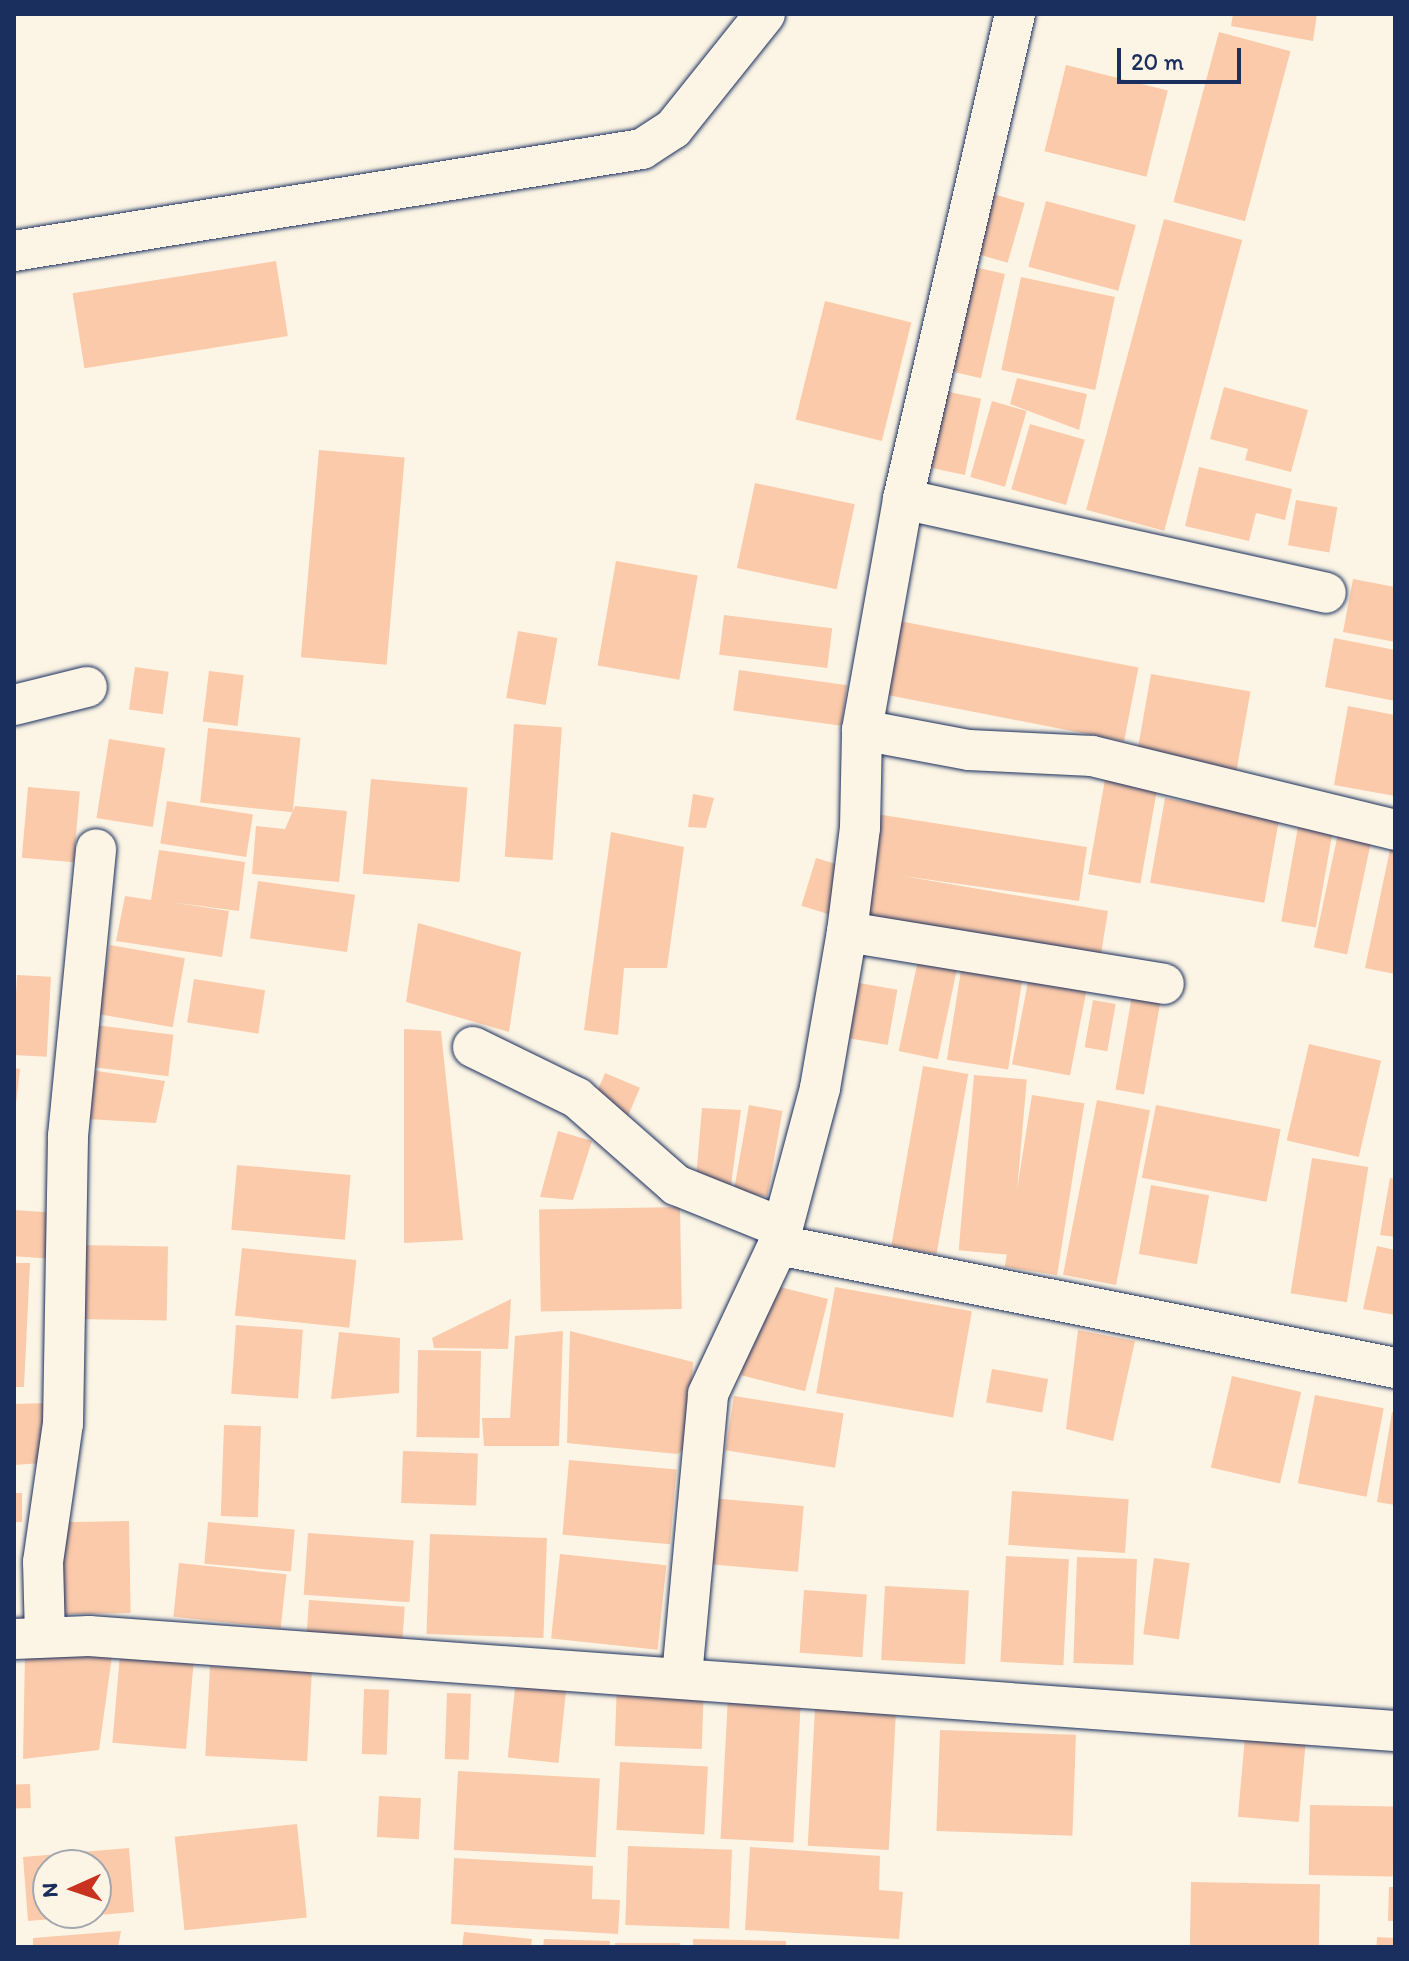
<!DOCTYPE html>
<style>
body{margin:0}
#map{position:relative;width:1409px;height:1961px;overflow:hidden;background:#fcf5e5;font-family:Itim,sans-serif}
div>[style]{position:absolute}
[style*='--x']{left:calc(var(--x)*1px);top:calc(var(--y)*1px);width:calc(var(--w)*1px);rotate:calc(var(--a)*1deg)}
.building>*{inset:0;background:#fbcaaa;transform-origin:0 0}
.roads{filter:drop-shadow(0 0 2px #1b2f5e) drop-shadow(0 0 2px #1b2f5e)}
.minor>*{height:40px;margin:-20px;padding:0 20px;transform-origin:20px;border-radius:20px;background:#fcf5e5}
span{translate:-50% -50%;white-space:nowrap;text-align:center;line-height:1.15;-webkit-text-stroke:6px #fcf5e5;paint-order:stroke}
.frame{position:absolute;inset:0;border:16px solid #1b2f5e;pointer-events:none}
.north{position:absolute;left:32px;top:1849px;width:80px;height:80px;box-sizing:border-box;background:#fcf5e5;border:2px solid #a2a6af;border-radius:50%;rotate:267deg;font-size:22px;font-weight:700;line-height:32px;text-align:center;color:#1b2f5e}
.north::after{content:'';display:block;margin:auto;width:28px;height:36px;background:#c8321e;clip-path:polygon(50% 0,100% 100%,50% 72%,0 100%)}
.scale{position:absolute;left:1117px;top:48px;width:124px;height:36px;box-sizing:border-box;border:4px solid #1b2f5e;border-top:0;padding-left:10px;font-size:24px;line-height:28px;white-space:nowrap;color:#1b2f5e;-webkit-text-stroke:6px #fcf5e5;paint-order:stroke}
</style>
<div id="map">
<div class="building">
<i style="clip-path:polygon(1233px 14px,1317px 14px,1313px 41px,1231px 26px)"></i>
<i style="left:1219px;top:32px;width:74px;height:176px;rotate:15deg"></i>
<i style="left:1066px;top:65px;width:105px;height:89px;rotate:14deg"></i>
<i style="left:993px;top:194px;width:33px;height:62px;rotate:16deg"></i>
<i style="left:1046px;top:201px;width:93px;height:68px;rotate:15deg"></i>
<i style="left:1164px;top:219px;width:81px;height:301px;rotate:15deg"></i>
<i style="left:276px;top:261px;width:76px;height:206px;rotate:81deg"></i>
<i style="left:966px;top:265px;width:40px;height:107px;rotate:13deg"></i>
<i style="left:1021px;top:277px;width:96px;height:95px;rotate:12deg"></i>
<i style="left:825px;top:301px;width:89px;height:122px;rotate:14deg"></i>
<i style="clip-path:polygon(1017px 378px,1087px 394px,1079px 430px,1010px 404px)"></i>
<i style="clip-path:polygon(1224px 387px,1308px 410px,1291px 472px,1245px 460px,1248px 449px,1210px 439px)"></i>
<i style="left:940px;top:390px;width:42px;height:78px;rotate:12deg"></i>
<i style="left:992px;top:401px;width:36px;height:79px;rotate:16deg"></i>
<i style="left:1030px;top:424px;width:57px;height:68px;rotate:16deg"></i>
<i style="left:319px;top:450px;width:86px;height:208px;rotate:5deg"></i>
<i style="clip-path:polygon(1199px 467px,1292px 489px,1285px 520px,1256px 513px,1249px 541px,1185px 526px)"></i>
<i style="left:755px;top:483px;width:102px;height:87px;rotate:12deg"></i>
<i style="left:1296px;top:500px;width:42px;height:46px;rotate:10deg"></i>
<i style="left:616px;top:561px;width:83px;height:106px;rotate:10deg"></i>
<i style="clip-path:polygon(1353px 579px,1395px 587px,1395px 642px,1343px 632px)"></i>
<i style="left:724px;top:615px;width:109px;height:40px;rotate:7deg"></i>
<i style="left:894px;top:620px;width:249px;height:75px;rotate:11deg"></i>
<i style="left:518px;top:631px;width:40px;height:68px;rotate:10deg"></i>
<i style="clip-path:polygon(1334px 638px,1395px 650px,1395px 701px,1325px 687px)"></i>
<i style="left:135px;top:667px;width:34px;height:43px;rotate:8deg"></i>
<i style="left:739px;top:670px;width:109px;height:41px;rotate:8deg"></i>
<i style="left:209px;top:671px;width:35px;height:51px;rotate:7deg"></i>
<i style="left:1151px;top:674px;width:101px;height:87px;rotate:10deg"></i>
<i style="clip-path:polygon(1348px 706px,1395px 715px,1395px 796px,1334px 785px)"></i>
<i style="left:514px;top:724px;width:48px;height:133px;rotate:4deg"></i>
<i style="left:208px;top:728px;width:93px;height:75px;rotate:6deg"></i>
<i style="left:109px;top:739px;width:57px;height:80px;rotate:9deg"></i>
<i style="left:1107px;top:768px;width:53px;height:108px;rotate:10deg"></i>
<i style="left:371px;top:779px;width:97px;height:95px;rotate:5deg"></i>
<i style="left:28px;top:787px;width:52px;height:71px;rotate:5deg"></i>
<i style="clip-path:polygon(693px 794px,714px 798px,706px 828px,688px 827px)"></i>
<i style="left:1165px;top:798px;width:116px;height:86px;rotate:10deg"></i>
<i style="left:167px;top:801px;width:87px;height:43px;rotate:9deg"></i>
<i style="clip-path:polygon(295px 806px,347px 811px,339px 882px,252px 874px,256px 826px,285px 829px)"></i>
<i style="clip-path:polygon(876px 814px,1087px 847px,1079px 901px,903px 876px,1108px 911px,1100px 960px,860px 918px)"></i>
<i style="left:1299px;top:821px;width:35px;height:102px;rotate:10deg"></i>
<i style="left:1339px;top:829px;width:34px;height:121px;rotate:12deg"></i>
<i style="clip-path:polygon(611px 832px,684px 847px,667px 968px,624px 968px,618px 1035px,584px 1030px)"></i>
<i style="clip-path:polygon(1391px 845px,1395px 846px,1395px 974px,1365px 968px)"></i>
<i style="clip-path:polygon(159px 850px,245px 862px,239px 911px,170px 902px,229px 911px,222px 957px,116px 941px,125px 896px,151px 900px)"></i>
<i style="left:816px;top:858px;width:38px;height:50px;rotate:17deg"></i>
<i style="left:258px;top:881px;width:98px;height:58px;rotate:8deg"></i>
<i style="clip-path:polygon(418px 923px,521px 952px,509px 1032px,406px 1002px)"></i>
<i style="left:110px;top:945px;width:76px;height:70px;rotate:10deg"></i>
<i style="left:963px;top:958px;width:62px;height:103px;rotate:9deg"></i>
<i style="left:918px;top:960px;width:40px;height:93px;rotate:12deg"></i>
<i style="left:17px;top:975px;width:34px;height:80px;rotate:3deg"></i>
<i style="left:1029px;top:977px;width:59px;height:89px;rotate:11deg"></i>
<i style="left:194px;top:979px;width:72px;height:44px;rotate:9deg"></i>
<i style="left:859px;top:983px;width:39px;height:56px;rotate:10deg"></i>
<i style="left:1133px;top:990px;width:29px;height:101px;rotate:10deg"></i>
<i style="left:1093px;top:1000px;width:23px;height:48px;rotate:10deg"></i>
<i style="left:95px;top:1025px;width:79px;height:42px;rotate:7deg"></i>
<i style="clip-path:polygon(404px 1029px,441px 1031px,463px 1240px,404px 1243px)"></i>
<i style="left:1309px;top:1044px;width:74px;height:99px;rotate:13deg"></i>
<i style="left:923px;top:1066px;width:46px;height:183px;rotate:10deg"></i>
<i style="clip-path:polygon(14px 1068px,20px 1069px,16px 1104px,14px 1104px)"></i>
<i style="clip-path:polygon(90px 1070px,165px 1081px,156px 1123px,87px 1119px)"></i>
<i style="left:605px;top:1073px;width:38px;height:36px;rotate:23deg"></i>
<i style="left:974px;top:1075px;width:53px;height:176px;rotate:5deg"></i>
<i style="left:1032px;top:1095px;width:53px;height:174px;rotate:9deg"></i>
<i style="left:1097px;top:1100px;width:54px;height:178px;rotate:11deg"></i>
<i style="left:749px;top:1105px;width:34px;height:87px;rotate:10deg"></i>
<i style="left:1156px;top:1105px;width:127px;height:74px;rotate:11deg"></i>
<i style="clip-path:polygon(702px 1108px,741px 1110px,731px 1185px,696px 1178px)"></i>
<i style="clip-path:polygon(558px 1131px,592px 1141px,573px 1200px,540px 1197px)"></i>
<i style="left:1312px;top:1158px;width:57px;height:137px;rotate:9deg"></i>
<i style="left:237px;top:1165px;width:114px;height:65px;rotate:5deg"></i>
<i style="clip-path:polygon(1390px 1178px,1395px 1179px,1395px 1237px,1380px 1235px)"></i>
<i style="left:1151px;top:1185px;width:59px;height:70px;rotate:10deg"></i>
<i style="left:680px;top:1207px;width:102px;height:141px;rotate:89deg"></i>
<i style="left:14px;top:1210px;width:41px;height:46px;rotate:4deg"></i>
<i style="left:76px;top:1245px;width:92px;height:74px;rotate:1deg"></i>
<i style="clip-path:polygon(1377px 1246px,1395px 1250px,1395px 1315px,1363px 1309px)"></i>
<i style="left:242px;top:1248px;width:115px;height:68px;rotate:6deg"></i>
<i style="clip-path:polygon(14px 1263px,30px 1263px,24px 1387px,14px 1387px)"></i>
<i style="left:764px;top:1283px;width:66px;height:95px;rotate:14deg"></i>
<i style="left:835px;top:1287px;width:139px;height:108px;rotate:10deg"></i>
<i style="clip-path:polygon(511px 1299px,508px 1349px,434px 1348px,432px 1338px)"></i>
<i style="left:236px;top:1325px;width:67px;height:69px;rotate:4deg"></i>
<i style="clip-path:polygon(1078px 1330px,1135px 1341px,1113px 1441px,1066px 1429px)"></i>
<i style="clip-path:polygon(563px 1331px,559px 1446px,484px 1446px,482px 1418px,510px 1418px,515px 1336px)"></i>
<i style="clip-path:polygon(570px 1331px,693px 1362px,688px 1447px,677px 1454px,567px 1443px)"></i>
<i style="clip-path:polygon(339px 1332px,400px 1338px,399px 1393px,331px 1399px)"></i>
<i style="left:418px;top:1350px;width:63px;height:87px;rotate:1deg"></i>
<i style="left:992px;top:1369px;width:57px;height:34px;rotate:10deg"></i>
<i style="left:1232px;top:1376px;width:71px;height:94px;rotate:13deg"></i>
<i style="left:1315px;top:1395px;width:70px;height:90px;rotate:11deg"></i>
<i style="left:734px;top:1396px;width:111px;height:55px;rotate:9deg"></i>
<i style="clip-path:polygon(49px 1403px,42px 1463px,14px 1465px,14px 1404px)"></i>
<i style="clip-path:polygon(1392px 1412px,1395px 1413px,1395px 1505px,1377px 1502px)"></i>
<i style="left:224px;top:1425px;width:37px;height:91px;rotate:2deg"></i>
<i style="left:403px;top:1451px;width:75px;height:52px;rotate:2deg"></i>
<i style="left:569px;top:1460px;width:108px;height:75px;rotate:5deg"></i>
<i style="left:1012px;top:1491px;width:117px;height:54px;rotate:4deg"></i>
<i style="left:14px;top:1493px;width:8px;height:29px"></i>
<i style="left:711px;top:1498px;width:93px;height:66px;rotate:5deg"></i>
<i style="left:129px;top:1521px;width:92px;height:67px;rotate:89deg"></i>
<i style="left:208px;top:1522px;width:87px;height:42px;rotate:5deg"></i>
<i style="left:308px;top:1533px;width:106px;height:62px;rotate:4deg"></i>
<i style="left:430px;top:1534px;width:117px;height:100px;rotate:2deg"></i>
<i style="left:560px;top:1554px;width:107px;height:85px;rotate:6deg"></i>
<i style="left:1006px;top:1556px;width:63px;height:106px;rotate:3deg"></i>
<i style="left:1077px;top:1557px;width:60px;height:106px;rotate:2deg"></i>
<i style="left:1154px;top:1558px;width:36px;height:77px;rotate:8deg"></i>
<i style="left:179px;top:1563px;width:108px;height:54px;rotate:6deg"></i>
<i style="left:885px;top:1586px;width:84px;height:74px;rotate:3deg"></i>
<i style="left:804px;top:1590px;width:63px;height:63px;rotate:4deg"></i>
<i style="left:309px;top:1600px;width:96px;height:37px;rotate:4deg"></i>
<i style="clip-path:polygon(25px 1654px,112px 1656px,99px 1750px,23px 1759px)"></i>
<i style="left:120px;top:1655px;width:74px;height:88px;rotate:5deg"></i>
<i style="left:210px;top:1666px;width:102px;height:90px;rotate:3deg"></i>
<i style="left:516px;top:1679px;width:51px;height:79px;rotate:6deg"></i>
<i style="left:617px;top:1682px;width:87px;height:64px;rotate:2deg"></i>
<i style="left:364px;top:1689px;width:25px;height:65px;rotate:2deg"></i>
<i style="left:447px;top:1693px;width:24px;height:66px;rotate:2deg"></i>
<i style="left:728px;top:1696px;width:73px;height:143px;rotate:3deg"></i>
<i style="left:815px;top:1708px;width:81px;height:138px;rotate:3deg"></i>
<i style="left:940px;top:1730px;width:136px;height:101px;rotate:2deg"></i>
<i style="left:1245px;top:1736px;width:61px;height:81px;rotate:5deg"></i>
<i style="left:620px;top:1762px;width:88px;height:68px;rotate:3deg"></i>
<i style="left:458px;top:1771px;width:142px;height:79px;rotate:3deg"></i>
<i style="left:30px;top:1784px;width:24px;height:16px;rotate:88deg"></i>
<i style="left:379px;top:1796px;width:42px;height:41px;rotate:3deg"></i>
<i style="left:1310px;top:1805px;width:84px;height:70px;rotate:1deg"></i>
<i style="left:297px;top:1824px;width:94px;height:123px;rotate:84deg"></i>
<i style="left:628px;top:1846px;width:104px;height:79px;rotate:2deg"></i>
<i style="clip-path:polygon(750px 1847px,880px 1856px,879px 1890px,903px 1892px,899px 1939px,745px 1930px)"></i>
<i style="clip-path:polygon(evenodd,129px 1848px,134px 1912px,28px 1921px,23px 1857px,129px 1848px,48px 1865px,96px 1865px,96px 1913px,48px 1913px,48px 1865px)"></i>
<i style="clip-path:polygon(454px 1858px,593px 1866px,592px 1899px,620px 1900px,618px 1934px,451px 1924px)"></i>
<i style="left:1191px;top:1882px;width:129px;height:65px;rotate:1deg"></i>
<i style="clip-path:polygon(1389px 1887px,1395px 1887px,1395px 1921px,1388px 1921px)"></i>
<i style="clip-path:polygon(121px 1931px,118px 1947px,33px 1947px,33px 1938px)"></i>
<i style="clip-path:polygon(464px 1932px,532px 1939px,531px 1947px,462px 1947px)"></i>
<i style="left:1377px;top:1937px;width:18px;height:10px;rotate:3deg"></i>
<i style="clip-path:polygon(544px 1939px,610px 1941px,610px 1947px,543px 1947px)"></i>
<i style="clip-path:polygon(693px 1939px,786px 1941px,786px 1947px,693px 1947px)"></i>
<i style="left:615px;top:1943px;width:65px;height:4px"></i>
</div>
<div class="roads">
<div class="minor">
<i style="--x:14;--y:251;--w:636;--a:-9.23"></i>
<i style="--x:642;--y:149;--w:37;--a:-33"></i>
<i style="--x:673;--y:129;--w:147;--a:-51.3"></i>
<i style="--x:903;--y:499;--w:433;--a:12.5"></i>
<i style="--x:14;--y:705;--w:75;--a:-13.9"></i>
<i style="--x:862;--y:730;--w:109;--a:10.6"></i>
<i style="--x:969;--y:750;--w:123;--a:2.8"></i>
<i style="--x:1092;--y:756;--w:312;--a:13.7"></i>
<i style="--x:847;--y:932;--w:321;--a:9.3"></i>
<i style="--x:473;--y:1047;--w:116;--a:26.1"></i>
<i style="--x:577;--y:1098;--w:132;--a:41.3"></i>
<i style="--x:676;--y:1185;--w:115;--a:21.9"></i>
<i style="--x:778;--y:1245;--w:163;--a:-75"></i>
<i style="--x:820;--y:1088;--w:158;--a:-80.2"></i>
<i style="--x:847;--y:932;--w:105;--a:-82.9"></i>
<i style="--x:860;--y:828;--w:98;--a:-88.8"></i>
<i style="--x:862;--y:730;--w:235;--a:-79.9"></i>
<i style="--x:903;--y:499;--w:498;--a:-77"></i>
<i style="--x:45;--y:1637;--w:75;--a:-91.5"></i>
<i style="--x:43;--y:1562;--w:139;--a:-81.8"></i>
<i style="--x:63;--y:1424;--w:288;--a:-89"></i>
<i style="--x:68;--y:1136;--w:288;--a:-84.4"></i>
<i style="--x:14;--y:1639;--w:75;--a:-2.3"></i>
<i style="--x:89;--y:1636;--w:1309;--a:4.16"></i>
<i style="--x:682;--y:1676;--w:283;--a:-84.7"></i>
<i style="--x:708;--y:1394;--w:165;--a:-64.8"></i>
<i style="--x:778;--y:1245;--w:629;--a:11.27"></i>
</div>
</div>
<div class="frame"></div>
<div class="north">N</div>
<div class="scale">20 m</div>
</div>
